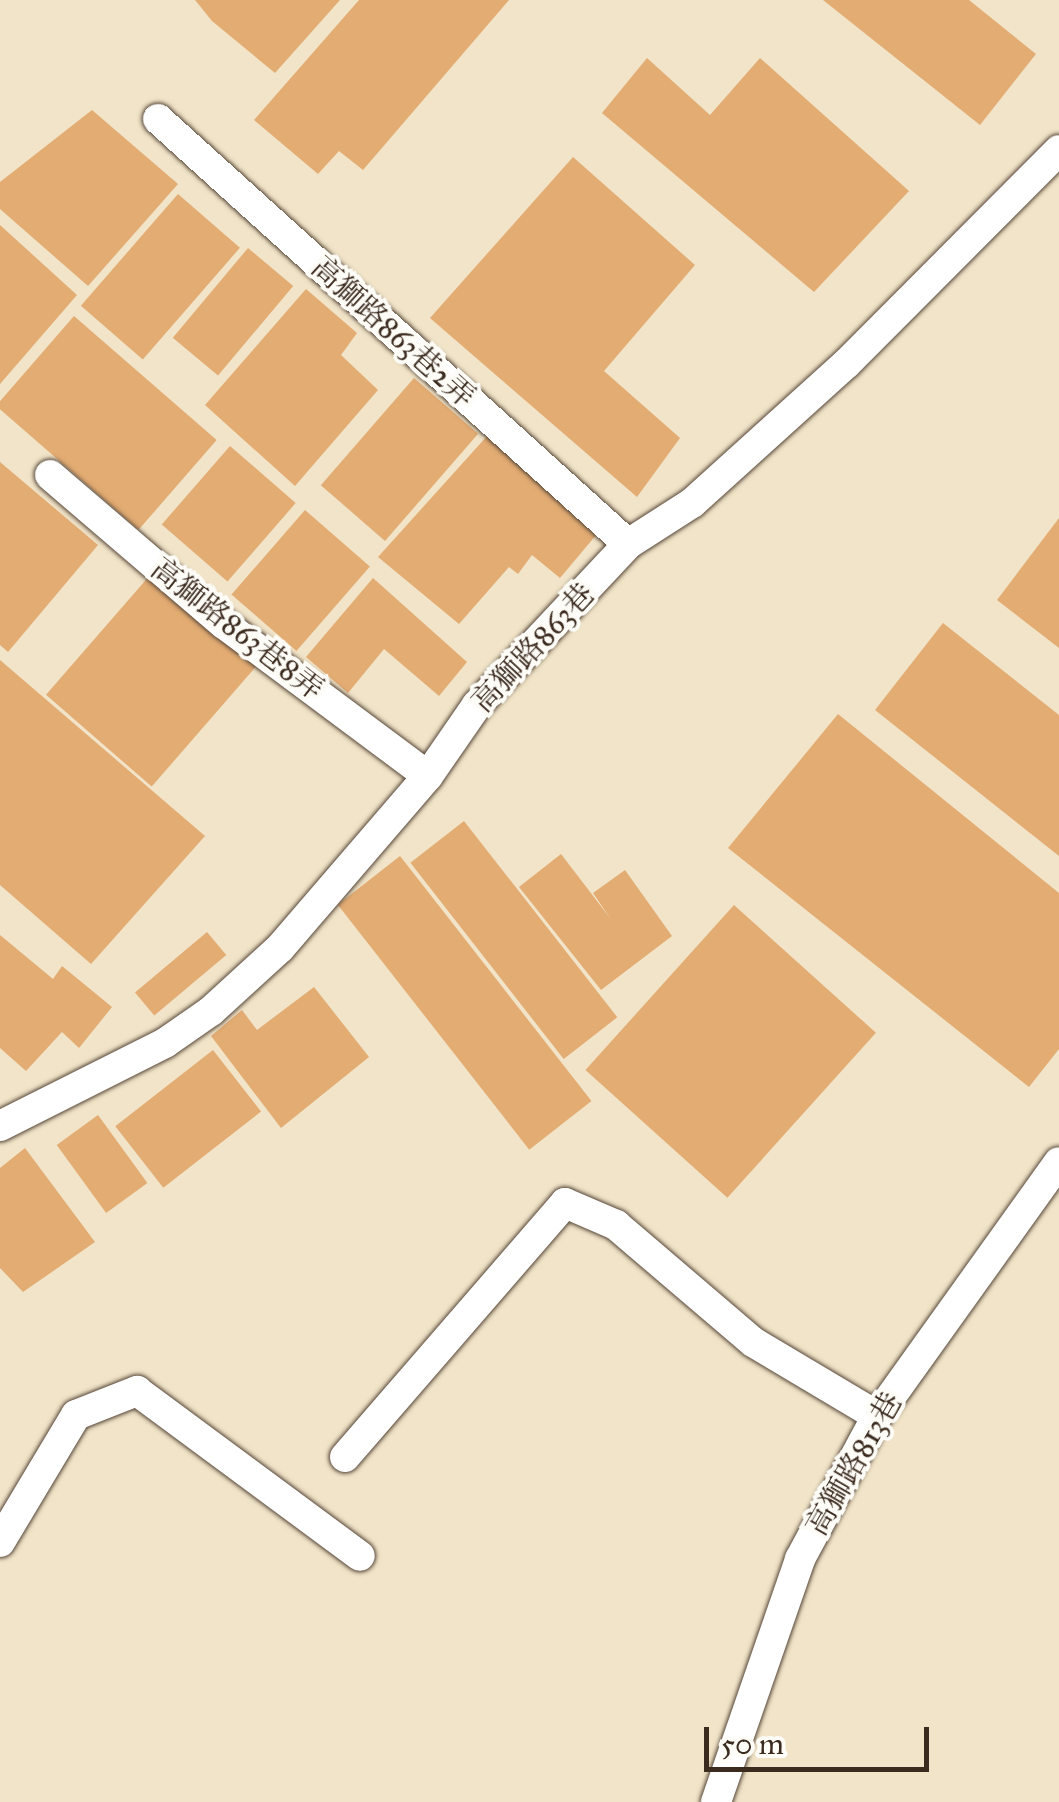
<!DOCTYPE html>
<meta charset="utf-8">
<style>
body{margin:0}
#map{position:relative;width:1059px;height:1802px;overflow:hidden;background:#f1e4c8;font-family:"IM FELL Great Primer","Noto Serif TC",serif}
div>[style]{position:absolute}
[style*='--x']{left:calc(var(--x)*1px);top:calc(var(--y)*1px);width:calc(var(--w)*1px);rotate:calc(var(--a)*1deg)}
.building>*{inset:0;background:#e3ac73;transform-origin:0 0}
.roads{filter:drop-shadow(0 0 2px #564638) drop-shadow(0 0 2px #564638)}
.minor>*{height:30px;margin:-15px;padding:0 15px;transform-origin:15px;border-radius:15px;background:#fff}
span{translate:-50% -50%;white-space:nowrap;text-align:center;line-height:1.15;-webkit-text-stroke:8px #fdfcf7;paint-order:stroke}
.street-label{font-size:30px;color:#3b2a1e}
.scale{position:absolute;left:704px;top:1727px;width:225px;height:45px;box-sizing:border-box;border:5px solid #3b2a1e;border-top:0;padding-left:12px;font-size:30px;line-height:35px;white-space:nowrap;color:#3b2a1e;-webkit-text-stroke:8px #fdfcf7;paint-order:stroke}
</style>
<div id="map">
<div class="building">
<i style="clip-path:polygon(195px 0,340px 0,275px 73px,212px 21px)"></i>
<i style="clip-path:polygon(359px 0,509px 0,363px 170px,339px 151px,318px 174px,254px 120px)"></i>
<i style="clip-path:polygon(823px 0,969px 0,1036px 54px,980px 125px)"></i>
<i style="clip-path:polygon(647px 58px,710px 115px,760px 58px,909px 191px,814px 292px,602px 113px)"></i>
<i style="clip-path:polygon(92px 110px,178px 184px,88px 286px,0 209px,0 182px)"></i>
<i style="clip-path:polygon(573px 157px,695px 265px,604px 371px,680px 438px,637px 497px,430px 318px)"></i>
<i style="left:178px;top:194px;width:82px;height:148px;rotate:41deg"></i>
<i style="clip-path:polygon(0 225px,77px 295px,0 384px)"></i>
<i style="left:248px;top:248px;width:59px;height:117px;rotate:40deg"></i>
<i style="clip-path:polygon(306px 289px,357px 333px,341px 355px,378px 390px,295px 486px,205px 405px)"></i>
<i style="left:74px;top:316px;width:189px;height:119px;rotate:41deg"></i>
<i style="left:414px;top:378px;width:85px;height:142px;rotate:41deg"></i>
<i style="clip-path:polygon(488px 435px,597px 534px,560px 578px,532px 555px,518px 574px,509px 567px,459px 624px,378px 557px)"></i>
<i style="left:230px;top:446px;width:87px;height:104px;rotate:41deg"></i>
<i style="clip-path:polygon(0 462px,98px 545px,8px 652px,0 645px)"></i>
<i style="left:305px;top:510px;width:86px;height:112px;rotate:41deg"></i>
<i style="clip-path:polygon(1059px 518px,1059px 648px,997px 600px)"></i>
<i style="left:151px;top:574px;width:140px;height:160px;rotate:41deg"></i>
<i style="clip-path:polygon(373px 578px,467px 662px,439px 696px,384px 649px,348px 693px,306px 657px)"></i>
<i style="clip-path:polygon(943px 623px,1059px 715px,1059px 856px,875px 710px)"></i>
<i style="clip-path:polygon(0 660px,205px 836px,91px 964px,0 885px)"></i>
<i style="clip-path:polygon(838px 714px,1059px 893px,1059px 1049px,1029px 1087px,728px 848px)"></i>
<i style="left:464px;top:821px;width:249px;height:68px;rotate:52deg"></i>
<i style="clip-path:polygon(561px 854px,610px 918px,593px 893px,625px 870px,672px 936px,601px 990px,519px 887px)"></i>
<i style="left:400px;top:856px;width:311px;height:79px;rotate:52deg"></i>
<i style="left:734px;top:905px;width:191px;height:222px;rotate:42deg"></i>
<i style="left:207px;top:932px;width:30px;height:94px;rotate:50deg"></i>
<i style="clip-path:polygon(0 935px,53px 979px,62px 966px,112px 1007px,79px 1048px,62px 1032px,26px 1071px,0 1048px)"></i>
<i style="clip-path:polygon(314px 987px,369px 1057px,281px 1128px,211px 1036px,242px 1010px,257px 1030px)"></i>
<i style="left:213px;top:1050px;width:78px;height:124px;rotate:52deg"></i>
<i style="left:98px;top:1115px;width:84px;height:51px;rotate:54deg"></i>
<i style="clip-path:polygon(25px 1148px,95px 1242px,23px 1292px,0 1268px,0 1168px)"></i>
</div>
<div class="roads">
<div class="minor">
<i style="--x:158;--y:119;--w:634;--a:42.12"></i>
<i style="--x:50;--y:475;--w:229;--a:40.6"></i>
<i style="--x:224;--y:624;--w:254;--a:36.7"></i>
<i style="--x:0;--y:1126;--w:185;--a:-26.7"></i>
<i style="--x:165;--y:1043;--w:56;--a:-34.8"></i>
<i style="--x:211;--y:1011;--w:93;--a:-42.4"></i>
<i style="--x:280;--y:948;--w:227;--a:-49.3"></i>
<i style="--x:428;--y:776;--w:86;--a:-55.4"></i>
<i style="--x:477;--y:705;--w:221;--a:-46.8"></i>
<i style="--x:628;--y:544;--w:76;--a:-32.6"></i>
<i style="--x:692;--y:503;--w:207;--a:-42.1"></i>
<i style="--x:846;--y:364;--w:302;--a:-45.1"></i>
<i style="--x:345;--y:1457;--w:336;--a:-49.1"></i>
<i style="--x:565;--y:1203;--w:56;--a:23.3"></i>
<i style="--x:616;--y:1225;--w:180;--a:40.5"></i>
<i style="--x:753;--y:1342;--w:144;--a:30.8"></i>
<i style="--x:0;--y:1542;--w:148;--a:-59.1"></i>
<i style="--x:76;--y:1415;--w:66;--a:-21.5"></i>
<i style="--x:137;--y:1391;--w:277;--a:36.5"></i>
<i style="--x:716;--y:1802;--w:257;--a:-70.9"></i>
<i style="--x:800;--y:1559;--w:162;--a:-61.7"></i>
<i style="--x:877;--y:1416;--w:312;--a:-54.4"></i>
</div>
</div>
<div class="street-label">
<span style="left:393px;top:332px;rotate:42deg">高獅路863巷2弄</span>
<span style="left:237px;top:629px;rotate:38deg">高獅路863巷8弄</span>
<span style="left:533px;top:648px;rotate:-47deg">高獅路863巷</span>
<span style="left:854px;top:1464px;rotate:-60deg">高獅路813巷</span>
</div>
<div class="scale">50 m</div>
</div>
